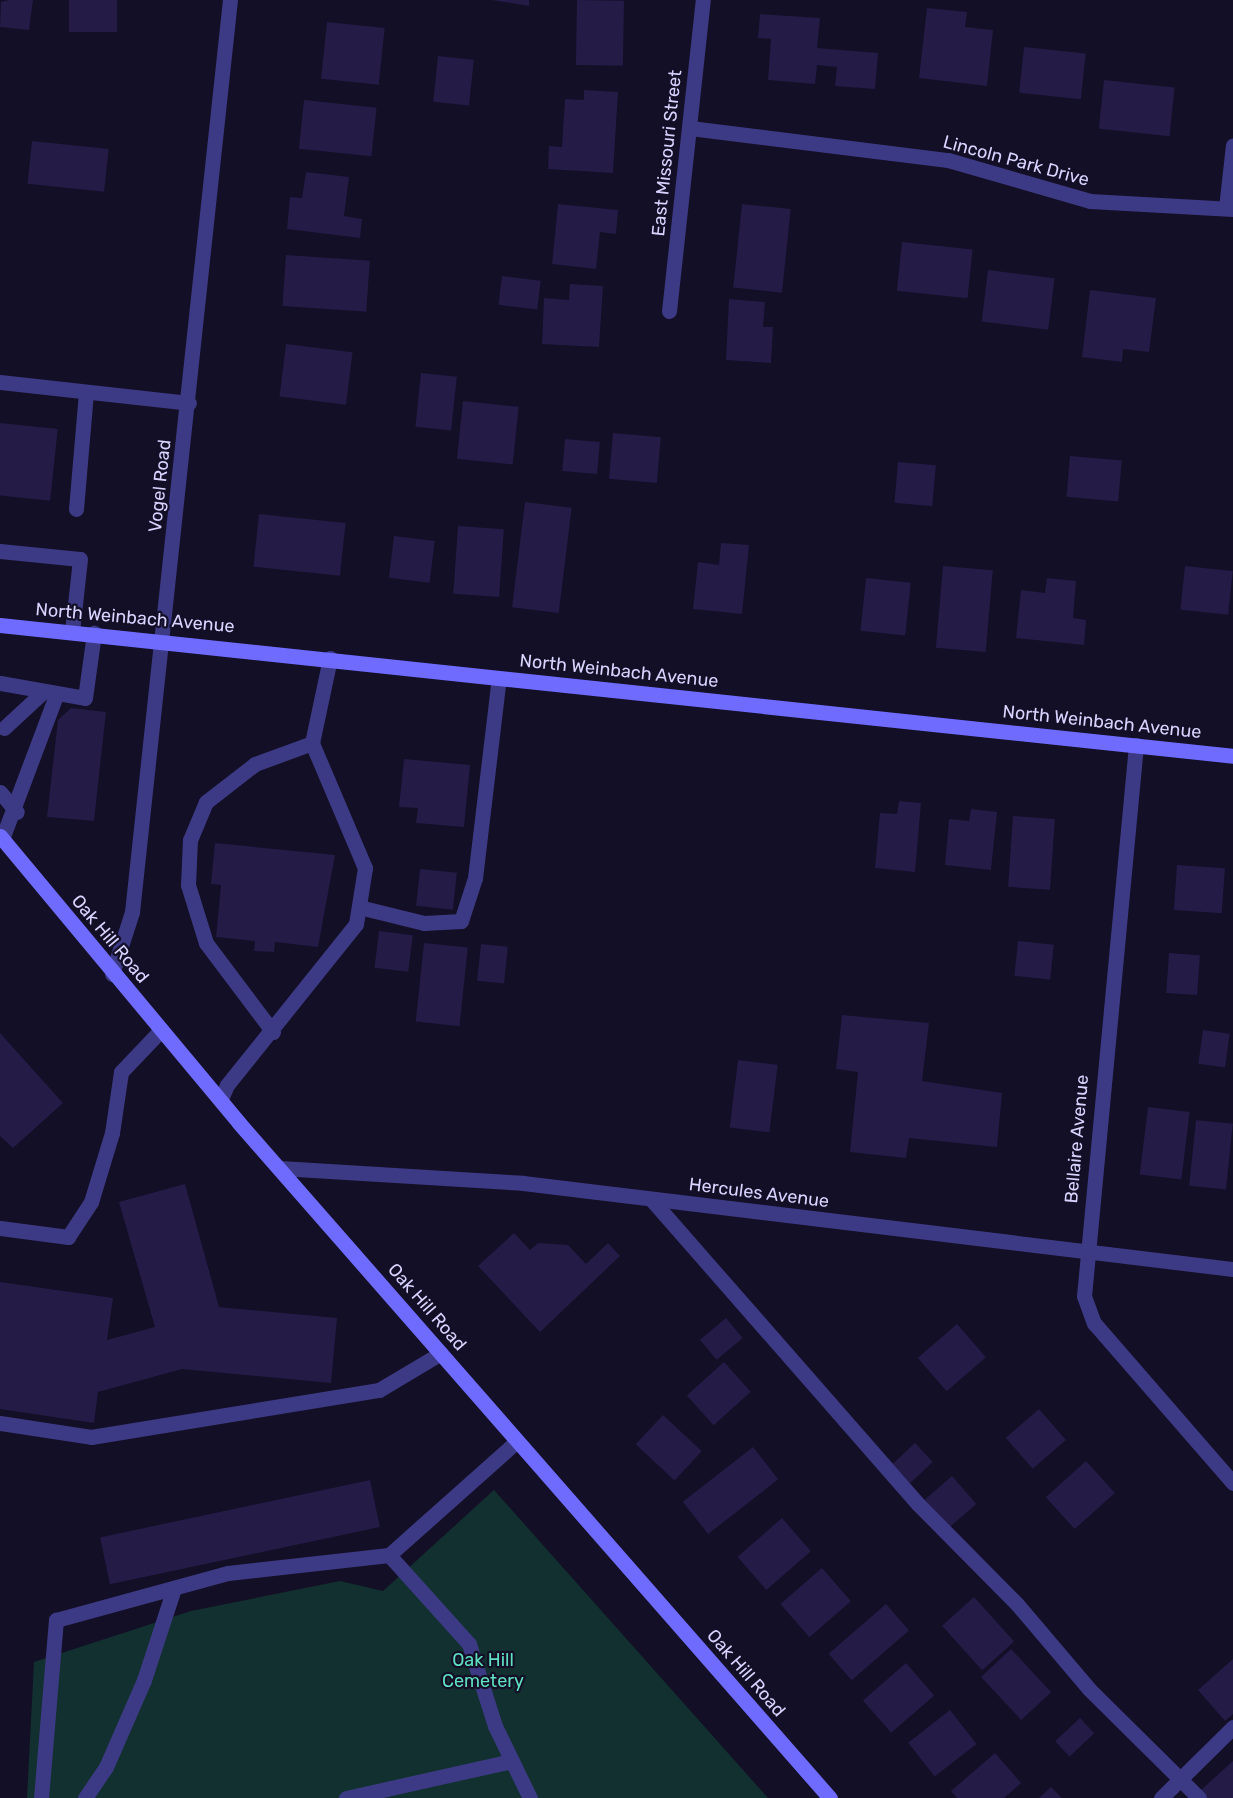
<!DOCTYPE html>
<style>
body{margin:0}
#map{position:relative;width:1233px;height:1798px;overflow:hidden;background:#130f26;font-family:Rubik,sans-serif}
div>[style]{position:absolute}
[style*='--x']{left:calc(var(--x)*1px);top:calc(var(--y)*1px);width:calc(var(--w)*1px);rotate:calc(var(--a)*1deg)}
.green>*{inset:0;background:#12302f}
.building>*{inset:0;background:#241b47;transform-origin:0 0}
.service>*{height:15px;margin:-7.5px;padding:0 7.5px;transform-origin:7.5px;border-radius:7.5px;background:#3d3a85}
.minor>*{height:15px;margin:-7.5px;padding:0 7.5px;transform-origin:7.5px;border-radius:7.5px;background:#3d3a85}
.secondary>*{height:15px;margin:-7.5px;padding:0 7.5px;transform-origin:7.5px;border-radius:7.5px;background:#6f6bff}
span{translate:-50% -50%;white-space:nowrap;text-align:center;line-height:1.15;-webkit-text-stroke:4.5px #130f26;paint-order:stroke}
.street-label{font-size:18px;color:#d9d4ff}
.park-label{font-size:18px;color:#5fe0c0}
</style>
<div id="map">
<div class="green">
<i style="clip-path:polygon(494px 1490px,768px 1798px,27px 1798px,34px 1662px,191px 1611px,340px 1581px,383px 1591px)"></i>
</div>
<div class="building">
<i style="clip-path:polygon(9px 0,33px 0,29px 30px,0 27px,1px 2px)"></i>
<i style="left:69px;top:0;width:48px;height:32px"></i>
<i style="clip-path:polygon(492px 0,529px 0,529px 6px)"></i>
<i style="left:577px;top:0;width:47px;height:65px;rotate:1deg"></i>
<i style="clip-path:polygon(927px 8px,967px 12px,965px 27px,993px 30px,987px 86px,919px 78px)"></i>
<i style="clip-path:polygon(760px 14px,820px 18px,817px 48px,878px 53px,875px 89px,835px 86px,837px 67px,817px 65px,815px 84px,768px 80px,771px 39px,758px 38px)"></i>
<i style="left:327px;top:22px;width:58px;height:57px;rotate:6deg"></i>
<i style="left:1024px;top:47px;width:62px;height:46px;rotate:6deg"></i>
<i style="left:438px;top:56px;width:36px;height:46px;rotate:6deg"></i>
<i style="left:1104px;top:80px;width:71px;height:49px;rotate:6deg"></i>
<i style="clip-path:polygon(584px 90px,618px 92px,613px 173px,548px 169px,549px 146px,562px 147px,565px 99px,584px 100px)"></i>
<i style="left:304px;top:100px;width:73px;height:49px;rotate:6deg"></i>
<i style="left:32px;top:141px;width:77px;height:43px;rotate:6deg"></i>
<i style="clip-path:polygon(306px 172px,349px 177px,344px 216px,362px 219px,360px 238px,287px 229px,290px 197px,302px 198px)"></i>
<i style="clip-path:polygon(558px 204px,618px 210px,616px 234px,600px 232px,596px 269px,552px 264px)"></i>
<i style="left:742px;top:204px;width:49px;height:84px;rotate:6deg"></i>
<i style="left:902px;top:242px;width:71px;height:49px;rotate:6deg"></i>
<i style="left:286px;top:255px;width:84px;height:51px;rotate:4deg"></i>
<i style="left:988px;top:270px;width:67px;height:52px;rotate:7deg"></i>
<i style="left:502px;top:276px;width:39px;height:29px;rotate:7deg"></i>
<i style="clip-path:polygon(570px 284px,603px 286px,599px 347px,542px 344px,544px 298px,569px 300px)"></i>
<i style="clip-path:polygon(1090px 290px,1156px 298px,1149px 352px,1123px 349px,1122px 362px,1082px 357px)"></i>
<i style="clip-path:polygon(729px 299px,765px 302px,763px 327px,773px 327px,771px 363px,726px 360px)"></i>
<i style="left:286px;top:344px;width:67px;height:53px;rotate:7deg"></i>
<i style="left:421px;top:373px;width:36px;height:54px;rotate:6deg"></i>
<i style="left:463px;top:401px;width:56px;height:58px;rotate:6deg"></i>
<i style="left:0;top:423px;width:58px;height:72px;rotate:6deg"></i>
<i style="left:613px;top:433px;width:48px;height:46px;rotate:5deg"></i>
<i style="left:565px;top:439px;width:35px;height:32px;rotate:5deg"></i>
<i style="left:1070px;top:456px;width:52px;height:41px;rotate:5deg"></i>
<i style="left:898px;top:462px;width:38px;height:41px;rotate:5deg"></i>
<i style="left:525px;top:502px;width:47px;height:106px;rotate:7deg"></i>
<i style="left:259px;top:514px;width:87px;height:53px;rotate:6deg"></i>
<i style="left:458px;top:526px;width:46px;height:68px;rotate:4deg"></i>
<i style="left:394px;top:536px;width:41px;height:42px;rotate:7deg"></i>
<i style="clip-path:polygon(721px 543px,749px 545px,742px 614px,693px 609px,698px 562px,719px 565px)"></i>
<i style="left:943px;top:566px;width:50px;height:82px;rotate:5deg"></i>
<i style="left:1185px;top:566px;width:48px;height:44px;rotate:6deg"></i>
<i style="left:866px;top:578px;width:45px;height:53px;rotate:6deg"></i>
<i style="clip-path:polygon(1047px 578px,1076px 581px,1073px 618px,1086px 620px,1084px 645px,1016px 638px,1021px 590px,1045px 593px)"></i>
<i style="clip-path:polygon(71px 708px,106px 712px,94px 821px,47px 817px,58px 720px)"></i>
<i style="clip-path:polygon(404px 759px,470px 765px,464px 827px,416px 823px,418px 808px,399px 807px)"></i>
<i style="clip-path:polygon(899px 801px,921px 803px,915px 872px,875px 868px,880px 813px,897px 814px)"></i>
<i style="clip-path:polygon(971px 809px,997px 812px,991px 870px,945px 865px,949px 819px,969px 821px)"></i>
<i style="left:1013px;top:816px;width:42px;height:71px;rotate:4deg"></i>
<i style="clip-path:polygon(215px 843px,335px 855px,318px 947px,275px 942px,274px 952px,254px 951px,255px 941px,216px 937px,221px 885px,211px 884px)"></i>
<i style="left:1177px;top:865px;width:48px;height:45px;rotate:4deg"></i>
<i style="left:420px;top:869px;width:37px;height:37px;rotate:6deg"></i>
<i style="left:379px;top:931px;width:34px;height:37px;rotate:7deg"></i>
<i style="left:1018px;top:941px;width:36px;height:35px;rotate:6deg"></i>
<i style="left:424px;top:943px;width:44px;height:79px;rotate:6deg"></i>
<i style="left:481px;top:944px;width:27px;height:37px;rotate:6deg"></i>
<i style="left:1169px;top:953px;width:31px;height:40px;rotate:4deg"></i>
<i style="clip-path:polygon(842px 1015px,929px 1023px,922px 1081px,1002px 1093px,997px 1147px,909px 1138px,906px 1158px,850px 1152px,858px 1072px,836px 1069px)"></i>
<i style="left:1203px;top:1030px;width:27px;height:34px;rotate:8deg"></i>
<i style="clip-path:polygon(0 1033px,63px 1103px,13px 1148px,0 1136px)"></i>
<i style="left:738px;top:1060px;width:40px;height:68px;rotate:7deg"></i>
<i style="left:1148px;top:1107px;width:42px;height:68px;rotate:7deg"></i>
<i style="left:1196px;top:1120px;width:37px;height:66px;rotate:6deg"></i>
<i style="clip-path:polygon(185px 1184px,219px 1307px,337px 1318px,331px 1383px,182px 1369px,98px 1392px,94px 1423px,0 1409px,0 1282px,113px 1298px,107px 1340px,155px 1327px,119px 1202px)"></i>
<i style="clip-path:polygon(514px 1233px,530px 1250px,538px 1243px,568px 1245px,586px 1264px,608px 1243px,620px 1256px,540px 1332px,478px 1266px)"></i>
<i style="left:726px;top:1318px;width:26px;height:34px;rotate:50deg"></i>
<i style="left:957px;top:1324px;width:44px;height:52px;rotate:49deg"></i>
<i style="left:724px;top:1362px;width:40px;height:50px;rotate:48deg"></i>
<i style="left:1039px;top:1409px;width:41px;height:44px;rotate:49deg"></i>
<i style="left:663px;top:1415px;width:53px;height:40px;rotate:43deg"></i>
<i style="left:915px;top:1443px;width:26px;height:31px;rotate:47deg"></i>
<i style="left:753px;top:1447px;width:41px;height:89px;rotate:52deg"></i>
<i style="left:1086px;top:1461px;width:43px;height:54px;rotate:48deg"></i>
<i style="left:952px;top:1476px;width:37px;height:38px;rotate:49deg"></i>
<i style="left:370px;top:1480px;width:48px;height:276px;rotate:78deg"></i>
<i style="left:782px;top:1518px;width:44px;height:59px;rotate:49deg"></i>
<i style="left:822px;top:1568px;width:44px;height:55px;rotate:49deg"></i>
<i style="left:974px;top:1597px;width:60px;height:43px;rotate:48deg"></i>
<i style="left:886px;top:1604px;width:35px;height:76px;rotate:49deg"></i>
<i style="left:1011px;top:1649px;width:59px;height:41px;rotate:47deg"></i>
<i style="clip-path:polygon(1233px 1659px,1233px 1714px,1225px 1721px,1198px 1690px)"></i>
<i style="left:906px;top:1663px;width:43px;height:57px;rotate:49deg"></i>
<i style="left:950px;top:1710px;width:43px;height:53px;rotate:52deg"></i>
<i style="left:1080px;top:1718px;width:21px;height:34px;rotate:47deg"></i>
<i style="clip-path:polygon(995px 1753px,1021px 1783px,1004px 1798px,957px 1798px,951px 1791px)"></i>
<i style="clip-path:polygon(1233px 1761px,1233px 1798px,1207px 1798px,1201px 1790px)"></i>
<i style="clip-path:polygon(1051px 1787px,1062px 1798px,1039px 1798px)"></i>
</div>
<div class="service">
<i style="--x:0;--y:382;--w:190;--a:6.3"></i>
<i style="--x:76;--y:509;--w:117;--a:-85.1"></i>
<i style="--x:0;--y:551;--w:80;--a:5.7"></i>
<i style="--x:80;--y:559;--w:72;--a:96.3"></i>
<i style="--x:0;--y:683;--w:86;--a:10"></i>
<i style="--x:85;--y:698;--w:66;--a:-82.1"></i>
<i style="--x:4;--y:728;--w:53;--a:-42.7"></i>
<i style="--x:0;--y:792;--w:26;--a:50"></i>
<i style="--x:2;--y:839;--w:154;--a:-69.4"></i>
<i style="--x:359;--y:907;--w:67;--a:13.8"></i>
<i style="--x:424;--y:923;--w:37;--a:-3"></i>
<i style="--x:461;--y:921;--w:45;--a:-72"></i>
<i style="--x:475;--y:878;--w:201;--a:-83.2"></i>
<i style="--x:273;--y:1032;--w:111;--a:-127"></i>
<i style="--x:206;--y:943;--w:61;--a:-107.2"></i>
<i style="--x:188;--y:885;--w:45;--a:-87.5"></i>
<i style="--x:190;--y:840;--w:41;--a:-67.2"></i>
<i style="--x:206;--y:802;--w:62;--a:-37.8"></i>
<i style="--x:255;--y:764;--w:61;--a:-20.2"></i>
<i style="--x:221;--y:1099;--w:15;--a:-67"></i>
<i style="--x:227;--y:1085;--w:206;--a:-51.3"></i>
<i style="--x:356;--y:924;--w:57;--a:-80.9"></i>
<i style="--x:365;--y:868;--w:136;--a:-113"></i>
<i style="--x:312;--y:743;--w:87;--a:-78"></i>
<i style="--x:0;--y:1228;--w:69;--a:7.5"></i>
<i style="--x:68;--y:1237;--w:42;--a:-56.7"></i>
<i style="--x:91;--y:1202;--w:72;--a:-73.1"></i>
<i style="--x:112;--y:1133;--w:62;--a:-81.6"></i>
<i style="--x:121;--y:1072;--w:58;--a:-46.4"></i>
<i style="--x:0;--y:1423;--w:92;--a:8.7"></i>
<i style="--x:91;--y:1437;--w:292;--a:-9.3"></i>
<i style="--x:379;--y:1390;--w:72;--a:-30.8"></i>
<i style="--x:517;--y:1441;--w:171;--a:138.3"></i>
<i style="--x:389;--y:1555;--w:120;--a:48"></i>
<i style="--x:469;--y:1644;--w:86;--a:72.4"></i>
<i style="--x:495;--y:1726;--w:80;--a:64.1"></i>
<i style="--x:41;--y:1798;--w:179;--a:-85.2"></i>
<i style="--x:56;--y:1620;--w:178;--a:-15.3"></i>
<i style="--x:228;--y:1573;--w:162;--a:-6.4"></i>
<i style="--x:85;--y:1798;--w:37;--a:-56"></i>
<i style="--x:106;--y:1767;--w:95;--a:-66.4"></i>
<i style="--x:144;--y:1680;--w:97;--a:-71.9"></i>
<i style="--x:346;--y:1798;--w:170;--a:-12.6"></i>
</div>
<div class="minor">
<i style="--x:690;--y:128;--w:260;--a:7.1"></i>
<i style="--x:948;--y:160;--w:148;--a:16.1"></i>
<i style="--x:1090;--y:201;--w:143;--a:3.2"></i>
<i style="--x:1226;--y:208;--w:63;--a:-83.7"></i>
<i style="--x:669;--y:311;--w:313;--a:-83.8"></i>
<i style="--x:1136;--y:745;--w:553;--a:95.39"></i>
<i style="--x:1084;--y:1296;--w:29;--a:70"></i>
<i style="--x:1094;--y:1323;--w:212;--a:49"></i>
<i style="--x:112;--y:974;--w:65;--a:-72.1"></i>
<i style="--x:132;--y:912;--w:917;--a:-83.87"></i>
<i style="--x:280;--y:1168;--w:243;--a:3.5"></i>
<i style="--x:523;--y:1183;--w:715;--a:6.91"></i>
<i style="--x:651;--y:1199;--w:405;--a:48.8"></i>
<i style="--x:918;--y:1504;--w:141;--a:45.3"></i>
<i style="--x:1017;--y:1604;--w:111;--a:49.7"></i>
<i style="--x:1089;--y:1689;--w:155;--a:44.7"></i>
<i style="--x:1161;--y:1798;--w:101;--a:-44.6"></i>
</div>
<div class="secondary">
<i style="--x:0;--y:625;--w:1240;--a:6.06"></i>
<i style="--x:0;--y:836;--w:373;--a:50.2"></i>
<i style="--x:239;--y:1123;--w:897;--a:48.8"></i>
</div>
<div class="street-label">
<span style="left:667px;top:153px;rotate:-84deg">East Missouri Street</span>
<span style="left:1016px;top:161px;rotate:15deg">Lincoln Park Drive</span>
<span style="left:160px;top:486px;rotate:-84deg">Vogel Road</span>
<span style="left:135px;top:618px;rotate:5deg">North Weinbach Avenue</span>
<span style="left:619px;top:671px;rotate:6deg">North Weinbach Avenue</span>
<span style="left:1102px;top:722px;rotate:6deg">North Weinbach Avenue</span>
<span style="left:110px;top:939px;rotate:50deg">Oak Hill Road</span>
<span style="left:1077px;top:1139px;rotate:-85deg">Bellaire Avenue</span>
<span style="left:759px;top:1193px;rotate:7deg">Hercules Avenue</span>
<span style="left:427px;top:1307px;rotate:49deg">Oak Hill Road</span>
<span style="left:746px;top:1673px;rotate:49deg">Oak Hill Road</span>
</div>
<div class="park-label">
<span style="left:483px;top:1671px">Oak Hill<br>Cemetery</span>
</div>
</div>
